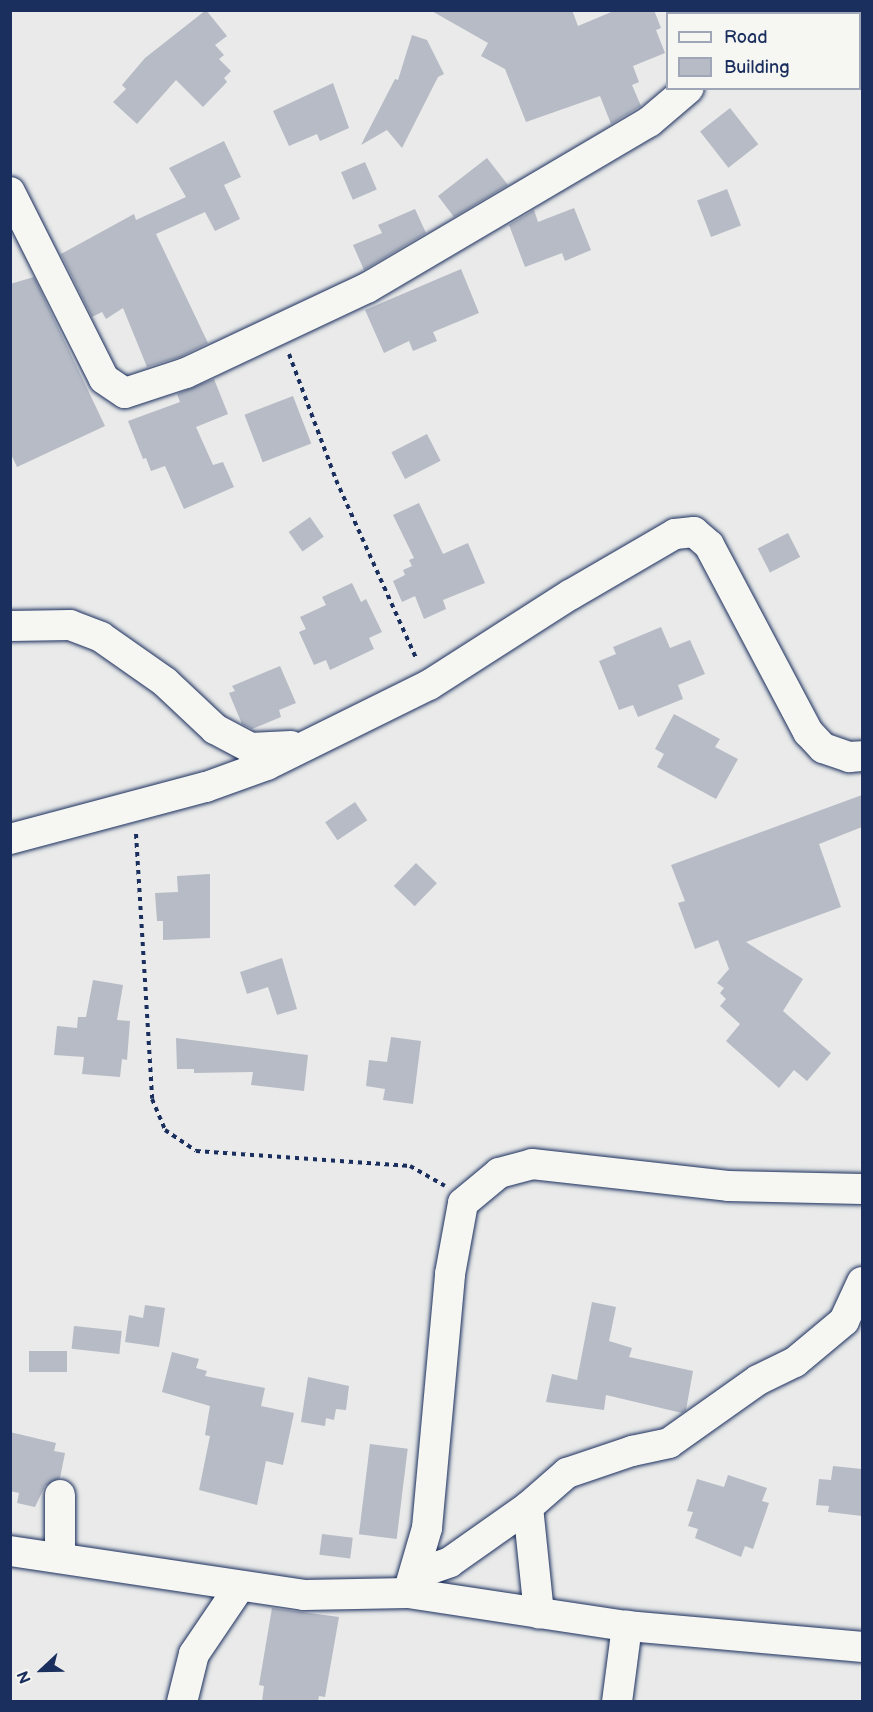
<!DOCTYPE html>
<style>
body{margin:0}
#map{position:relative;width:873px;height:1712px;overflow:hidden;background:#e9eae9;font-family:"Balsamiq Sans",sans-serif}
div>[style]{position:absolute}
[style*='--x']{left:calc(var(--x)*1px);top:calc(var(--y)*1px);width:calc(var(--w)*1px);rotate:calc(var(--a)*1deg)}
.building>*{inset:0;background:#b6bbc6;transform-origin:0 0}
.path>*{height:4px;margin-top:-2px;transform-origin:0;background:repeating-linear-gradient(90deg,#1b2f5e 0 4.5px,transparent 0 9px)}
.roads{filter:drop-shadow(0 0 2px #1b2f5e) drop-shadow(0 0 2px #1b2f5e)}
.minor>*{height:30px;margin:-15px;padding:0 15px;transform-origin:15px;border-radius:15px;background:#f6f6f2}
span{translate:-50% -50%;white-space:nowrap;text-align:center;line-height:1.15;-webkit-text-stroke:5px #f6f6f2;paint-order:stroke}
.frame{position:absolute;inset:0;border:12px solid #1b2f5e;pointer-events:none}
.legend{position:absolute;left:666px;top:12px;width:195px;height:78px;box-sizing:border-box;background:#f6f6f2;border:2px solid #9ea6b7;margin:0;padding:8px 10px;list-style:none;font-size:18px;color:#1b2f5e}
.legend li{display:flex;align-items:center;gap:12px;height:30px}
.legend b{width:30px;border:2px solid #9ea6b7}
.north{position:absolute;left:12px;top:1640px;width:60px;height:60px;-webkit-text-stroke:4px #f6f6f2;paint-order:stroke;rotate:248deg;font-size:16px;font-weight:700;line-height:24px;text-align:center;color:#1b2f5e}
.north::after{content:'';display:block;margin:auto;width:21px;height:27px;background:#1b2f5e;clip-path:polygon(50% 0,100% 100%,50% 72%,0 100%)}
</style>
<div id="map">
<div class="building">
<i style="clip-path:polygon(206px 10px,227px 36px,215px 45px,224px 55px,219px 59px,231px 71px,224px 78px,227px 82px,203px 107px,176px 80px,137px 124px,113px 102px,126px 89px,122px 85px,145px 58px)"></i>
<i style="clip-path:polygon(430px 10px,572px 10px,578px 26px,616px 10px,654px 10px,661px 28px,656px 30px,665px 53px,633px 66px,639px 82px,632px 85px,641px 106px,611px 124px,600px 96px,526px 122px,505px 69px,481px 56px,488px 43px)"></i>
<i style="clip-path:polygon(412px 35px,427px 40px,444px 74px,438px 77px,402px 148px,387px 130px,361px 145px,395px 79px,398px 80px)"></i>
<i style="clip-path:polygon(333px 83px,349px 128px,320px 141px,317px 134px,289px 146px,273px 111px)"></i>
<i style="left:730px;top:108px;width:46px;height:38px;rotate:52deg"></i>
<i style="clip-path:polygon(224px 141px,241px 177px,224px 185px,240px 219px,215px 231px,205px 212px,156px 234px,208px 343px,180px 357px,147px 367px,123px 308px,106px 319px,102px 312px,92px 317px,61px 254px,134px 214px,136px 220px,186px 197px,169px 168px)"></i>
<i style="clip-path:polygon(487px 158px,508px 185px,454px 217px,438px 196px)"></i>
<i style="left:365px;top:162px;width:30px;height:26px;rotate:67deg"></i>
<i style="left:727px;top:189px;width:39px;height:32px;rotate:69deg"></i>
<i style="clip-path:polygon(574px 208px,591px 250px,565px 261px,562px 253px,525px 267px,509px 225px,534px 210px,538px 222px)"></i>
<i style="clip-path:polygon(415px 209px,426px 233px,364px 270px,353px 245px,382px 233px,378px 225px)"></i>
<i style="clip-path:polygon(461px 269px,479px 313px,433px 332px,437px 341px,413px 351px,409px 341px,384px 353px,365px 310px)"></i>
<i style="clip-path:polygon(34px 277px,105px 426px,17px 467px,10px 452px,10px 284px)"></i>
<i style="clip-path:polygon(214px 379px,228px 414px,196px 427px,213px 465px,223px 462px,234px 487px,184px 509px,165px 466px,151px 471px,146px 458px,143px 459px,128px 421px,180px 402px,177px 394px)"></i>
<i style="left:293px;top:396px;width:51px;height:52px;rotate:69deg"></i>
<i style="left:427px;top:434px;width:30px;height:40px;rotate:63deg"></i>
<i style="clip-path:polygon(419px 503px,443px 554px,468px 543px,485px 583px,443px 600px,446px 609px,424px 619px,415px 596px,402px 602px,393px 581px,405px 575px,403px 570px,412px 566px,409px 560px,414px 558px,393px 515px)"></i>
<i style="left:310px;top:517px;width:24px;height:26px;rotate:55deg"></i>
<i style="left:788px;top:533px;width:27px;height:34px;rotate:63deg"></i>
<i style="clip-path:polygon(352px 583px,361px 602px,366px 599px,382px 632px,369px 638px,374px 649px,330px 670px,326px 660px,314px 665px,299px 632px,306px 629px,300px 617px,326px 605px,322px 597px)"></i>
<i style="clip-path:polygon(661px 627px,670px 648px,690px 640px,705px 674px,678px 685px,683px 699px,638px 717px,633px 705px,619px 710px,599px 661px,616px 654px,613px 647px)"></i>
<i style="clip-path:polygon(280px 666px,296px 703px,279px 710px,281px 717px,252px 729px,242px 724px,229px 693px,235px 691px,232px 686px)"></i>
<i style="clip-path:polygon(674px 714px,720px 739px,715px 747px,738px 759px,716px 799px,657px 767px,664px 754px,655px 749px)"></i>
<i style="clip-path:polygon(862px 795px,862px 827px,819px 844px,841px 907px,746px 942px,803px 979px,783px 1011px,831px 1053px,807px 1081px,794px 1070px,779px 1088px,726px 1041px,740px 1024px,720px 1006px,726px 999px,720px 993px,724px 988px,717px 983px,729px 969px,718px 940px,695px 949px,678px 903px,685px 901px,671px 865px)"></i>
<i style="left:355px;top:802px;width:22px;height:36px;rotate:56deg"></i>
<i style="left:416px;top:863px;width:29px;height:32px;rotate:44deg"></i>
<i style="clip-path:polygon(210px 874px,210px 938px,163px 940px,163px 921px,157px 921px,155px 893px,178px 892px,177px 876px)"></i>
<i style="clip-path:polygon(282px 958px,297px 1009px,277px 1015px,268px 987px,247px 994px,240px 972px)"></i>
<i style="clip-path:polygon(93px 980px,123px 985px,117px 1020px,130px 1021px,127px 1060px,122px 1059px,120px 1077px,82px 1074px,84px 1057px,54px 1055px,57px 1026px,77px 1028px,78px 1017px,86px 1017px)"></i>
<i style="clip-path:polygon(391px 1037px,421px 1041px,413px 1104px,383px 1100px,385px 1089px,366px 1086px,369px 1060px,387px 1062px)"></i>
<i style="clip-path:polygon(176px 1038px,308px 1055px,304px 1091px,251px 1085px,253px 1072px,194px 1073px,194px 1069px,177px 1069px)"></i>
<i style="clip-path:polygon(592px 1302px,616px 1307px,609px 1341px,632px 1348px,629px 1357px,693px 1371px,686px 1410px,682px 1413px,606px 1395px,604px 1410px,546px 1402px,552px 1374px,577px 1380px)"></i>
<i style="clip-path:polygon(145px 1305px,165px 1308px,159px 1347px,125px 1342px,129px 1315px,143px 1318px)"></i>
<i style="left:74px;top:1326px;width:48px;height:23px;rotate:6deg"></i>
<i style="left:29px;top:1351px;width:38px;height:21px"></i>
<i style="clip-path:polygon(172px 1352px,199px 1359px,196px 1368px,207px 1371px,205px 1376px,265px 1388px,261px 1406px,294px 1413px,283px 1465px,266px 1461px,257px 1505px,199px 1490px,210px 1436px,205px 1435px,210px 1406px,162px 1392px)"></i>
<i style="clip-path:polygon(308px 1377px,349px 1386px,346px 1410px,336px 1409px,334px 1420px,326px 1418px,325px 1426px,301px 1422px)"></i>
<i style="clip-path:polygon(10px 1432px,56px 1443px,54px 1451px,65px 1453px,60px 1478px,45px 1486px,35px 1507px,17px 1503px,19px 1493px,10px 1491px)"></i>
<i style="left:370px;top:1444px;width:38px;height:91px;rotate:7deg"></i>
<i style="clip-path:polygon(833px 1466px,862px 1469px,862px 1516px,828px 1512px,829px 1506px,816px 1505px,819px 1479px,831px 1480px)"></i>
<i style="clip-path:polygon(728px 1475px,767px 1488px,762px 1501px,769px 1503px,753px 1549px,745px 1546px,741px 1557px,695px 1538px,698px 1529px,688px 1526px,693px 1512px,687px 1511px,697px 1479px,724px 1487px)"></i>
<i style="left:322px;top:1534px;width:31px;height:21px;rotate:7deg"></i>
<i style="clip-path:polygon(272px 1608px,339px 1617px,325px 1697px,319px 1696px,318px 1701px,262px 1701px,264px 1686px,259px 1685px)"></i>
</div>
<div class="path">
<i style="--x:289;--y:354;--w:134;--a:69.5"></i>
<i style="--x:336;--y:480;--w:197;--a:65.8"></i>
<i style="--x:136;--y:834;--w:265;--a:86.5"></i>
<i style="--x:152;--y:1099;--w:34;--a:67"></i>
<i style="--x:165;--y:1130;--w:37;--a:34"></i>
<i style="--x:196;--y:1151;--w:215;--a:4"></i>
<i style="--x:410;--y:1166;--w:40;--a:29.7"></i>
</div>
<div class="roads">
<div class="minor">
<i style="--x:708;--y:10;--w:4;--a:90"></i>
<i style="--x:10;--y:192;--w:209;--a:63.3"></i>
<i style="--x:104;--y:379;--w:25;--a:34"></i>
<i style="--x:125;--y:393;--w:64;--a:-18.2"></i>
<i style="--x:186;--y:373;--w:200;--a:-25.2"></i>
<i style="--x:367;--y:288;--w:327;--a:-30.5"></i>
<i style="--x:649;--y:122;--w:52;--a:-40.4"></i>
<i style="--x:10;--y:626;--w:60;--a:-1"></i>
<i style="--x:70;--y:625;--w:33;--a:21"></i>
<i style="--x:101;--y:637;--w:78;--a:35.1"></i>
<i style="--x:165;--y:682;--w:69;--a:43.2"></i>
<i style="--x:215;--y:729;--w:40;--a:28"></i>
<i style="--x:250;--y:748;--w:41;--a:-2.8"></i>
<i style="--x:10;--y:839;--w:203;--a:-14.9"></i>
<i style="--x:206;--y:787;--w:65;--a:-19.8"></i>
<i style="--x:267;--y:765;--w:181;--a:-26.3"></i>
<i style="--x:429;--y:685;--w:167;--a:-32.6"></i>
<i style="--x:570;--y:595;--w:121;--a:-30.2"></i>
<i style="--x:675;--y:534;--w:19;--a:-6"></i>
<i style="--x:694;--y:532;--w:20;--a:41"></i>
<i style="--x:709;--y:545;--w:212;--a:62.1"></i>
<i style="--x:808;--y:732;--w:22;--a:47"></i>
<i style="--x:823;--y:748;--w:28;--a:19"></i>
<i style="--x:849;--y:757;--w:13;--a:-4"></i>
<i style="--x:528;--y:1507;--w:107;--a:84.1"></i>
<i style="--x:10;--y:1551;--w:297;--a:8.5"></i>
<i style="--x:304;--y:1595;--w:104;--a:-1.1"></i>
<i style="--x:408;--y:1593;--w:221;--a:8.6"></i>
<i style="--x:627;--y:1626;--w:236;--a:5.1"></i>
<i style="--x:60;--y:1557;--w:62;--a:-90"></i>
<i style="--x:416;--y:1574;--w:36;--a:-19"></i>
<i style="--x:450;--y:1562;--w:95;--a:-35.2"></i>
<i style="--x:528;--y:1507;--w:52;--a:-41.1"></i>
<i style="--x:567;--y:1473;--w:69;--a:-18.7"></i>
<i style="--x:632;--y:1451;--w:38;--a:-12"></i>
<i style="--x:669;--y:1443;--w:109;--a:-35.3"></i>
<i style="--x:758;--y:1380;--w:41;--a:-25.9"></i>
<i style="--x:795;--y:1362;--w:64;--a:-39.9"></i>
<i style="--x:844;--y:1321;--w:43;--a:-65.2"></i>
<i style="--x:408;--y:1593;--w:68;--a:-73.7"></i>
<i style="--x:427;--y:1528;--w:255;--a:-84.8"></i>
<i style="--x:450;--y:1274;--w:72;--a:-79.6"></i>
<i style="--x:463;--y:1203;--w:47;--a:-39.8"></i>
<i style="--x:499;--y:1173;--w:34;--a:-15"></i>
<i style="--x:532;--y:1164;--w:197;--a:6.4"></i>
<i style="--x:728;--y:1186;--w:134;--a:1.3"></i>
<i style="--x:182;--y:1702;--w:49;--a:-76"></i>
<i style="--x:194;--y:1654;--w:82;--a:-55.9"></i>
<i style="--x:617;--y:1702;--w:77;--a:-82.5"></i>
</div>
</div>
<div class="frame"></div>
<ul class="legend">
<li><b style="height:8px;background:#f6f6f2"></b>Road</li>
<li><b style="height:16px;background:#b6bbc6"></b>Building</li>
</ul>
<div class="north">N</div>
</div>
